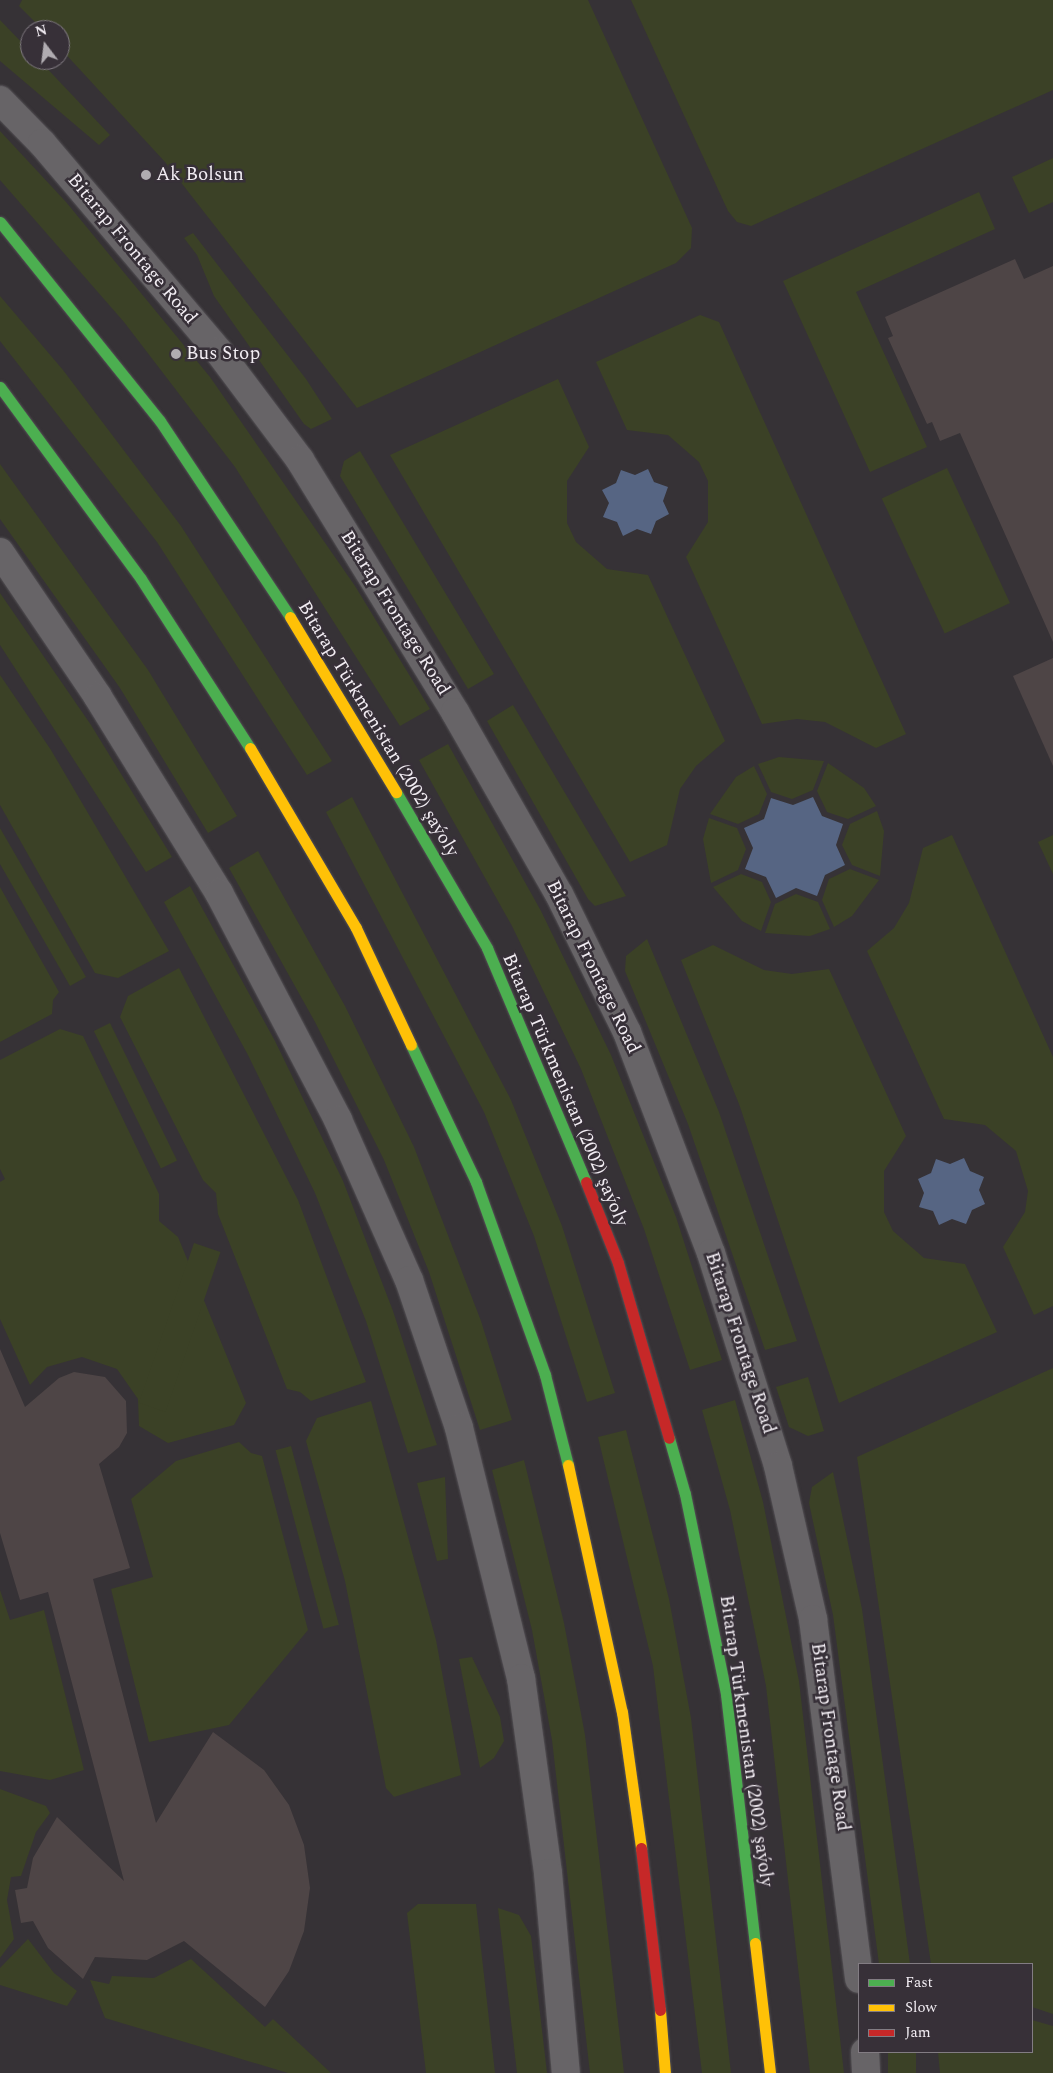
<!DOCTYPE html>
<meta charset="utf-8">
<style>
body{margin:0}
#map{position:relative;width:1053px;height:2073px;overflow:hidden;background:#363236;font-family:Spectral,serif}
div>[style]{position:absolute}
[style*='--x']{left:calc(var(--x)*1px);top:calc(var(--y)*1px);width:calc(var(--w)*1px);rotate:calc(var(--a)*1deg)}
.green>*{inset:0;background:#3b4126;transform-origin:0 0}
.water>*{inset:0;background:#566583}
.building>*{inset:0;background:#4e4546}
.roads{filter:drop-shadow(0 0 1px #545155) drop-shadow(0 0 1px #545155)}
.street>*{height:28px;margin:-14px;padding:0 14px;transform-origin:14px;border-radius:14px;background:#676467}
.fast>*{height:11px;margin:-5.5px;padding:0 5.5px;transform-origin:5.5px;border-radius:5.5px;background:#4caf50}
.slow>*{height:11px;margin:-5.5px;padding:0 5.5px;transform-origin:5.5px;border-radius:5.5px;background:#ffc107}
.jam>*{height:11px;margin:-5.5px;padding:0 5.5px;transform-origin:5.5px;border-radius:5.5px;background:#c62828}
.dots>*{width:14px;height:14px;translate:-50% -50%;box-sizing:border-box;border:2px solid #373038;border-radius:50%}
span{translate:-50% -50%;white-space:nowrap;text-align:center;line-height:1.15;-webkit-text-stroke:5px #373038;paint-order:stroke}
.poi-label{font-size:19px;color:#f2edf3}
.left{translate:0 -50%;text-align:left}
.street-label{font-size:19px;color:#f2edf3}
.legend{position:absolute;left:858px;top:1963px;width:175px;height:90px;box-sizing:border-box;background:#373038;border:1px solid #827c83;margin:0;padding:6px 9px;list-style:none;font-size:15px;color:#f2edf3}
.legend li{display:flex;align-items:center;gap:10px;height:25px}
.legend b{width:25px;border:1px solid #827c83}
.north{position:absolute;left:20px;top:20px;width:50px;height:50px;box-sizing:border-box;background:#373038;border:1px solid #827c83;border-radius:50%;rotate:345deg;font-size:14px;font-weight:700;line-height:20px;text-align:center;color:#f2edf3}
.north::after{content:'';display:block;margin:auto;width:18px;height:22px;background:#b0acb1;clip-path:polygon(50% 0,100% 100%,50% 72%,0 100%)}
</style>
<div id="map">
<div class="green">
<i style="clip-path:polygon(22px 0,588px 0,692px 228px,691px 248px,676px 263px,357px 408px,165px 162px,60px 48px,60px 30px,43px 30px,19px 6px)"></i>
<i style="clip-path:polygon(631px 0,1053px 0,1053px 90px,751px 226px,737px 222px,728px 211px)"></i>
<i style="clip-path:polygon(0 20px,30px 51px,30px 60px,39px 60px,110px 135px,99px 145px,0 61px)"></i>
<i style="clip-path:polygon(0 131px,66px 202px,210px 377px,355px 586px,430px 709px,400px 726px,235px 467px,124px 322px,0 180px)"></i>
<i style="clip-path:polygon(1053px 158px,1053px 202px,1029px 213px,1012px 177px)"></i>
<i style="clip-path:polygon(979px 192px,995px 229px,856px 292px,927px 447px,870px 472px,783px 281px)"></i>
<i style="clip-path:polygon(193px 233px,306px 379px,332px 419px,311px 429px,304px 424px,214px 296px,197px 255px,184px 238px)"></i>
<i style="clip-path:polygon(0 296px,63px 370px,181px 526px,332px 761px,307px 775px,157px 542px,0 341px)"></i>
<i style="clip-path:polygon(700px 315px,719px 322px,906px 734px,876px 748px,825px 722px,797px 719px,762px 724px,686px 557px,708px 522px,708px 481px,699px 462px,668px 435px,627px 430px,596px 362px)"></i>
<i style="clip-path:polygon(558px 379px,589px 447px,567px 481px,567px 523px,576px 542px,607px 569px,648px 575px,725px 741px,696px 766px,680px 789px,667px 845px,630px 862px,390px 455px)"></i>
<i style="clip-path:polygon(360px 451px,494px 674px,468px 689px,340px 476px,344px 461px)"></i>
<i style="clip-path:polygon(0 464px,148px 670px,237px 816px,208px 833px,120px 688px,0 519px)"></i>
<i style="left:947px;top:468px;width:149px;height:72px;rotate:65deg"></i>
<i style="clip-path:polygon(0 593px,91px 725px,172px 857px,146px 872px,0 645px)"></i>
<i style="clip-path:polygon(0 675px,51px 750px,169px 951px,118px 978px,95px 973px,0 805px)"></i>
<i style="clip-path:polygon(513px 705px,626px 896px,595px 906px,588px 899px,487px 721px)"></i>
<i style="clip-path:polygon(448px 744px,541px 911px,611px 1055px,676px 1217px,722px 1360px,690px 1370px,644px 1229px,581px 1069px,512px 926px,419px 760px)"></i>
<i style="clip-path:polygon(779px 757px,824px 761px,813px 790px,792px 799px,771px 792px,758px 764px)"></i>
<i style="clip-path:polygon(828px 763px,864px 788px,876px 806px,848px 819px,827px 812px,817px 791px)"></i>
<i style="clip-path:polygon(754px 766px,767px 794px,759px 814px,738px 824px,710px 814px,736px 777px)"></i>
<i style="clip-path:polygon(352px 797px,511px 1100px,562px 1226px,615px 1393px,587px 1402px,534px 1236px,484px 1112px,326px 812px)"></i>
<i style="clip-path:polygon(877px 811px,884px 831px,880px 876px,852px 865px,842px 845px,850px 824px)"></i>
<i style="clip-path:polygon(709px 818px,737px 828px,746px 849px,738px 870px,711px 883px,703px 839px)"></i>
<i style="clip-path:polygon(0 828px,86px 977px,70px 986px,0 864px)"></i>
<i style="clip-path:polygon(952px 835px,1053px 1057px,1053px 1306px,1034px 1315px,1003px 1247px,1025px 1212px,1028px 1191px,1016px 1151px,985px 1125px,944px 1119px,867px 951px,894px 928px,909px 903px,923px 848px)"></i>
<i style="clip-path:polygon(1053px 835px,1053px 874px,1038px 842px)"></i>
<i style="clip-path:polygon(258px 851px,345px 1006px,414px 1147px,481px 1321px,512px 1420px,480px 1430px,429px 1272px,384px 1160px,315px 1022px,229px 868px)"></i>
<i style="clip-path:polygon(850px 869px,879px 880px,852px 916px,834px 927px,822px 900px,829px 879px)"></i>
<i style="clip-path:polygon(741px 874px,762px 882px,771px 902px,761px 931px,742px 921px,713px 887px)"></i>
<i style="clip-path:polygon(190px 886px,275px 1041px,343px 1181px,393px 1311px,437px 1445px,408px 1453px,366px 1321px,315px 1193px,248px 1055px,164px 902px)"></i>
<i style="clip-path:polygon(0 887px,59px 992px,53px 1000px,52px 1014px,0 1042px)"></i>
<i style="clip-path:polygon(796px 894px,818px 902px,830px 929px,810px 936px,765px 933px,775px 904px)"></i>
<i style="clip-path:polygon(647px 939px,719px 1112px,797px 1341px,765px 1350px,688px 1124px,625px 971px,626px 956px)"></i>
<i style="clip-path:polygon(713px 945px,764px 970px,792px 974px,829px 969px,906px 1136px,884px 1171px,884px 1212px,893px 1231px,924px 1258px,965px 1264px,997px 1332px,839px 1403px,739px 1104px,681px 960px)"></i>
<i style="clip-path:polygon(179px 968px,298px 1200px,366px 1382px,311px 1401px,300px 1392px,287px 1389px,218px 1214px,216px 1193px,203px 1180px,120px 1017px,128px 996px)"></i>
<i style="left:110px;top:1023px;width:153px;height:18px;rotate:64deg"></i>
<i style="clip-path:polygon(60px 1029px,83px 1036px,159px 1194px,159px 1221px,178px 1237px,246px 1403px,234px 1425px,168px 1443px,139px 1426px,138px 1399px,117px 1369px,82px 1357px,47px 1367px,30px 1385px,0 1319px,0 1182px,5px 1179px,0 1169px,0 1060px)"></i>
<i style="left:194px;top:1243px;width:28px;height:169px;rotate:19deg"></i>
<i style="clip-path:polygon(1053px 1368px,1053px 2014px,1032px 2007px,1032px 1964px,931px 1964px,857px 1457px)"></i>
<i style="clip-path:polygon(808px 1377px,824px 1431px,808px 1436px,789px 1427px,776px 1387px)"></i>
<i style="clip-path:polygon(735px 1400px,763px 1502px,799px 1681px,844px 2073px,810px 2073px,766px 1686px,730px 1510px,702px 1410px)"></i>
<i style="clip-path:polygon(371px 1401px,436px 1640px,461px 1775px,394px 1797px,386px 1788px,345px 1581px,306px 1441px,317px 1418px)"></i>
<i style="clip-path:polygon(626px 1430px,669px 1599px,691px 1718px,731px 2073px,702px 2073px,653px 1666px,598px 1437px)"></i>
<i style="clip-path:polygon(239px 1442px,251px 1453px,262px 1456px,308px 1630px,229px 1725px,149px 1742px,111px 1589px,153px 1577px,131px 1499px,176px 1461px)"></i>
<i style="left:291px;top:1446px;width:185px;height:16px;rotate:75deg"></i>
<i style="clip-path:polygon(524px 1460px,564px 1623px,585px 1735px,624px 2073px,590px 2073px,552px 1740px,532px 1630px,492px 1470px)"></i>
<i style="clip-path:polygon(833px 1472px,862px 1609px,910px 1964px,879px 1964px,833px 1615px,809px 1503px,812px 1487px)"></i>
<i style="clip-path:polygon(445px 1477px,448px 1559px,437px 1561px,417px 1483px)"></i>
<i style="clip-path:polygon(0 1590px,10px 1620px,44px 1610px,84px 1770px,50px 1780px,0 1771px)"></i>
<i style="clip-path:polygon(472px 1657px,500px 1717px,504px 1741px,494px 1758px,480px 1768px,459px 1659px)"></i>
<i style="clip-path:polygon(0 1789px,46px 1806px,50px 1813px,36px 1832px,21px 1876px,11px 1877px,7px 1900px,14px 1939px,0 1958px)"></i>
<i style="clip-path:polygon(418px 1904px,476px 1904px,495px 2073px,426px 2073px,407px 1913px)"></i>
<i style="clip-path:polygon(498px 1908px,519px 1915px,531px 1936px,547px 2073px,517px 2073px)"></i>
<i style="clip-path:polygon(28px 1939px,54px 1973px,77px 1991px,67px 2006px,0 1985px,0 1968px)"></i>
<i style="clip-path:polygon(191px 1959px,265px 2027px,273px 2019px,331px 2073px,288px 2073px,105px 2018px,90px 1980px,109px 1984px,112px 1976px,154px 1978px)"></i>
<i style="clip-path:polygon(1032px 2020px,1053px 2026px,1053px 2073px,940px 2073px,938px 2052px,1032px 2052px)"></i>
<i style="left:888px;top:2052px;width:28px;height:21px"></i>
</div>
<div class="water">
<i style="clip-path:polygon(648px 469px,654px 482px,668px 487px,663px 501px,669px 514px,656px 521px,651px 534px,637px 529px,623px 536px,617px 522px,603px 517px,609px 503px,602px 490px,616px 483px,621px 470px,635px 475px)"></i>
<i style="clip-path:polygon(813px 797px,822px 816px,843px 824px,836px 845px,845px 865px,825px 875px,817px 896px,796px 888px,776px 898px,766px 877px,745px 869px,753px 848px,744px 828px,764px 819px,771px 798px,793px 805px)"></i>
<i style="clip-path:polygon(964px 1158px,970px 1171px,984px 1177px,979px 1190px,985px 1204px,972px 1210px,966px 1224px,952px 1219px,939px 1225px,933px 1211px,919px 1207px,924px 1193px,918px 1179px,931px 1173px,936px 1159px,950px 1164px)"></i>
</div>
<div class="building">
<i style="clip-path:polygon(1015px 259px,1024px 279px,1053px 266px,1053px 642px,960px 433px,940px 441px,932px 422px,927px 424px,888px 338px,893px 336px,885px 317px)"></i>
<i style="clip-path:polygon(1053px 658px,1053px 766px,1013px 676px)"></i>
<i style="clip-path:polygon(0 1349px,25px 1407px,59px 1378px,74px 1372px,105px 1377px,126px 1401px,127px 1433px,119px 1447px,99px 1464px,130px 1568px,93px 1579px,156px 1823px,213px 1732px,264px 1770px,289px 1805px,304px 1845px,310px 1888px,304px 1931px,289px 1971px,265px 2007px,184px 1941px,147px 1960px,95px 1957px,83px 1979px,48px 1948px,33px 1921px,21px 1923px,15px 1890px,27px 1888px,33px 1858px,57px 1817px,124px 1881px,48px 1592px,20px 1600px,0 1533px)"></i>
</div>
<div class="roads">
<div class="street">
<i style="--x:0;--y:100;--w:60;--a:45.7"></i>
<i style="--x:42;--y:143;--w:274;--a:49.7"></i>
<i style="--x:219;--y:352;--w:135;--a:53.1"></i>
<i style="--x:300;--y:460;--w:296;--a:58.4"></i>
<i style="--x:455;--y:712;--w:210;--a:60.3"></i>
<i style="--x:559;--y:894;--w:154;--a:63.8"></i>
<i style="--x:627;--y:1032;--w:236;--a:69.2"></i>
<i style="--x:711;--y:1253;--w:223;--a:72.5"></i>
<i style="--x:778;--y:1466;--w:157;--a:77.1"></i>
<i style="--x:813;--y:1619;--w:363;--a:82.7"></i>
<i style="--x:0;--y:552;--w:175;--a:55.9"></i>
<i style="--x:98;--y:697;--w:230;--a:58.3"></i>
<i style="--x:219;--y:893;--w:256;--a:62.3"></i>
<i style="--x:338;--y:1120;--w:175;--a:66.1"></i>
<i style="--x:409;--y:1280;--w:156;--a:71.3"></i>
<i style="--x:459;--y:1428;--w:258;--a:76.1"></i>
<i style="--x:521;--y:1678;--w:197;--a:82.1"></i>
<i style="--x:548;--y:1873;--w:201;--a:84.9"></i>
<i style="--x:865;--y:2052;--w:21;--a:87"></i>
</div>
<div class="fast">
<i style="--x:0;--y:222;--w:255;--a:51.2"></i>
<i style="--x:160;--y:421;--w:235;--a:56.4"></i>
<i style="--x:0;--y:387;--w:238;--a:53.7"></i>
<i style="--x:141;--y:579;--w:201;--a:57.2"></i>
<i style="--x:396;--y:792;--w:181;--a:59.7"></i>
<i style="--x:487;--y:948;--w:254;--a:67.1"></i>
<i style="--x:411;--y:1045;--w:152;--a:64.6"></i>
<i style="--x:476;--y:1182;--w:205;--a:70.3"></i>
<i style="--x:545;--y:1375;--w:93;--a:75.7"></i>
<i style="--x:669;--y:1438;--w:58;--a:74.1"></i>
<i style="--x:685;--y:1494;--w:204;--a:78.4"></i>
<i style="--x:726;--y:1694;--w:251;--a:83.4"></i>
</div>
<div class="slow">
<i style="--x:290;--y:617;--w:205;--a:58.8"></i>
<i style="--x:250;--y:748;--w:209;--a:59.5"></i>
<i style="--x:356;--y:928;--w:129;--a:64.8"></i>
<i style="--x:568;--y:1465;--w:253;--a:77.7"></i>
<i style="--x:622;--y:1712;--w:137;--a:82"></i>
<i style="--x:755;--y:1943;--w:131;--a:83.4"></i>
<i style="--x:660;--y:2010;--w:63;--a:85.5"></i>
</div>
<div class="jam">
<i style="--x:586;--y:1182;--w:87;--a:68.4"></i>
<i style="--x:618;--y:1263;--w:182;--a:73.8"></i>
<i style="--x:641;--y:1848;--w:163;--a:83.3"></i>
</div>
</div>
<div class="dots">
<i style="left:146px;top:175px;background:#b0acb1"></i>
<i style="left:176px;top:354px;background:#b0acb1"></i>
</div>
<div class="poi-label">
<span class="left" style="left:156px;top:175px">Ak Bolsun</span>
<span class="left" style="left:186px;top:354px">Bus Stop</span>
</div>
<div class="street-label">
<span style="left:132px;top:249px;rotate:50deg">Bitarap Frontage Road</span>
<span style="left:395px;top:613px;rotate:58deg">Bitarap Frontage Road</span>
<span style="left:378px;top:729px;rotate:59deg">Bitarap Türkmenistan (2002) şaýoly</span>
<span style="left:593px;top:967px;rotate:64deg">Bitarap Frontage Road</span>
<span style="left:565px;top:1090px;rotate:67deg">Bitarap Türkmenistan (2002) şaýoly</span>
<span style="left:740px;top:1343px;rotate:72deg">Bitarap Frontage Road</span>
<span style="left:830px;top:1737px;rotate:82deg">Bitarap Frontage Road</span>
<span style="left:746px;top:1741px;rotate:82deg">Bitarap Türkmenistan (2002) şaýoly</span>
</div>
<ul class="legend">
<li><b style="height:6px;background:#4caf50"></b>Fast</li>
<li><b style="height:6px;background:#ffc107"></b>Slow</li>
<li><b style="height:6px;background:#c62828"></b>Jam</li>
</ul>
<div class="north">N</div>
</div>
